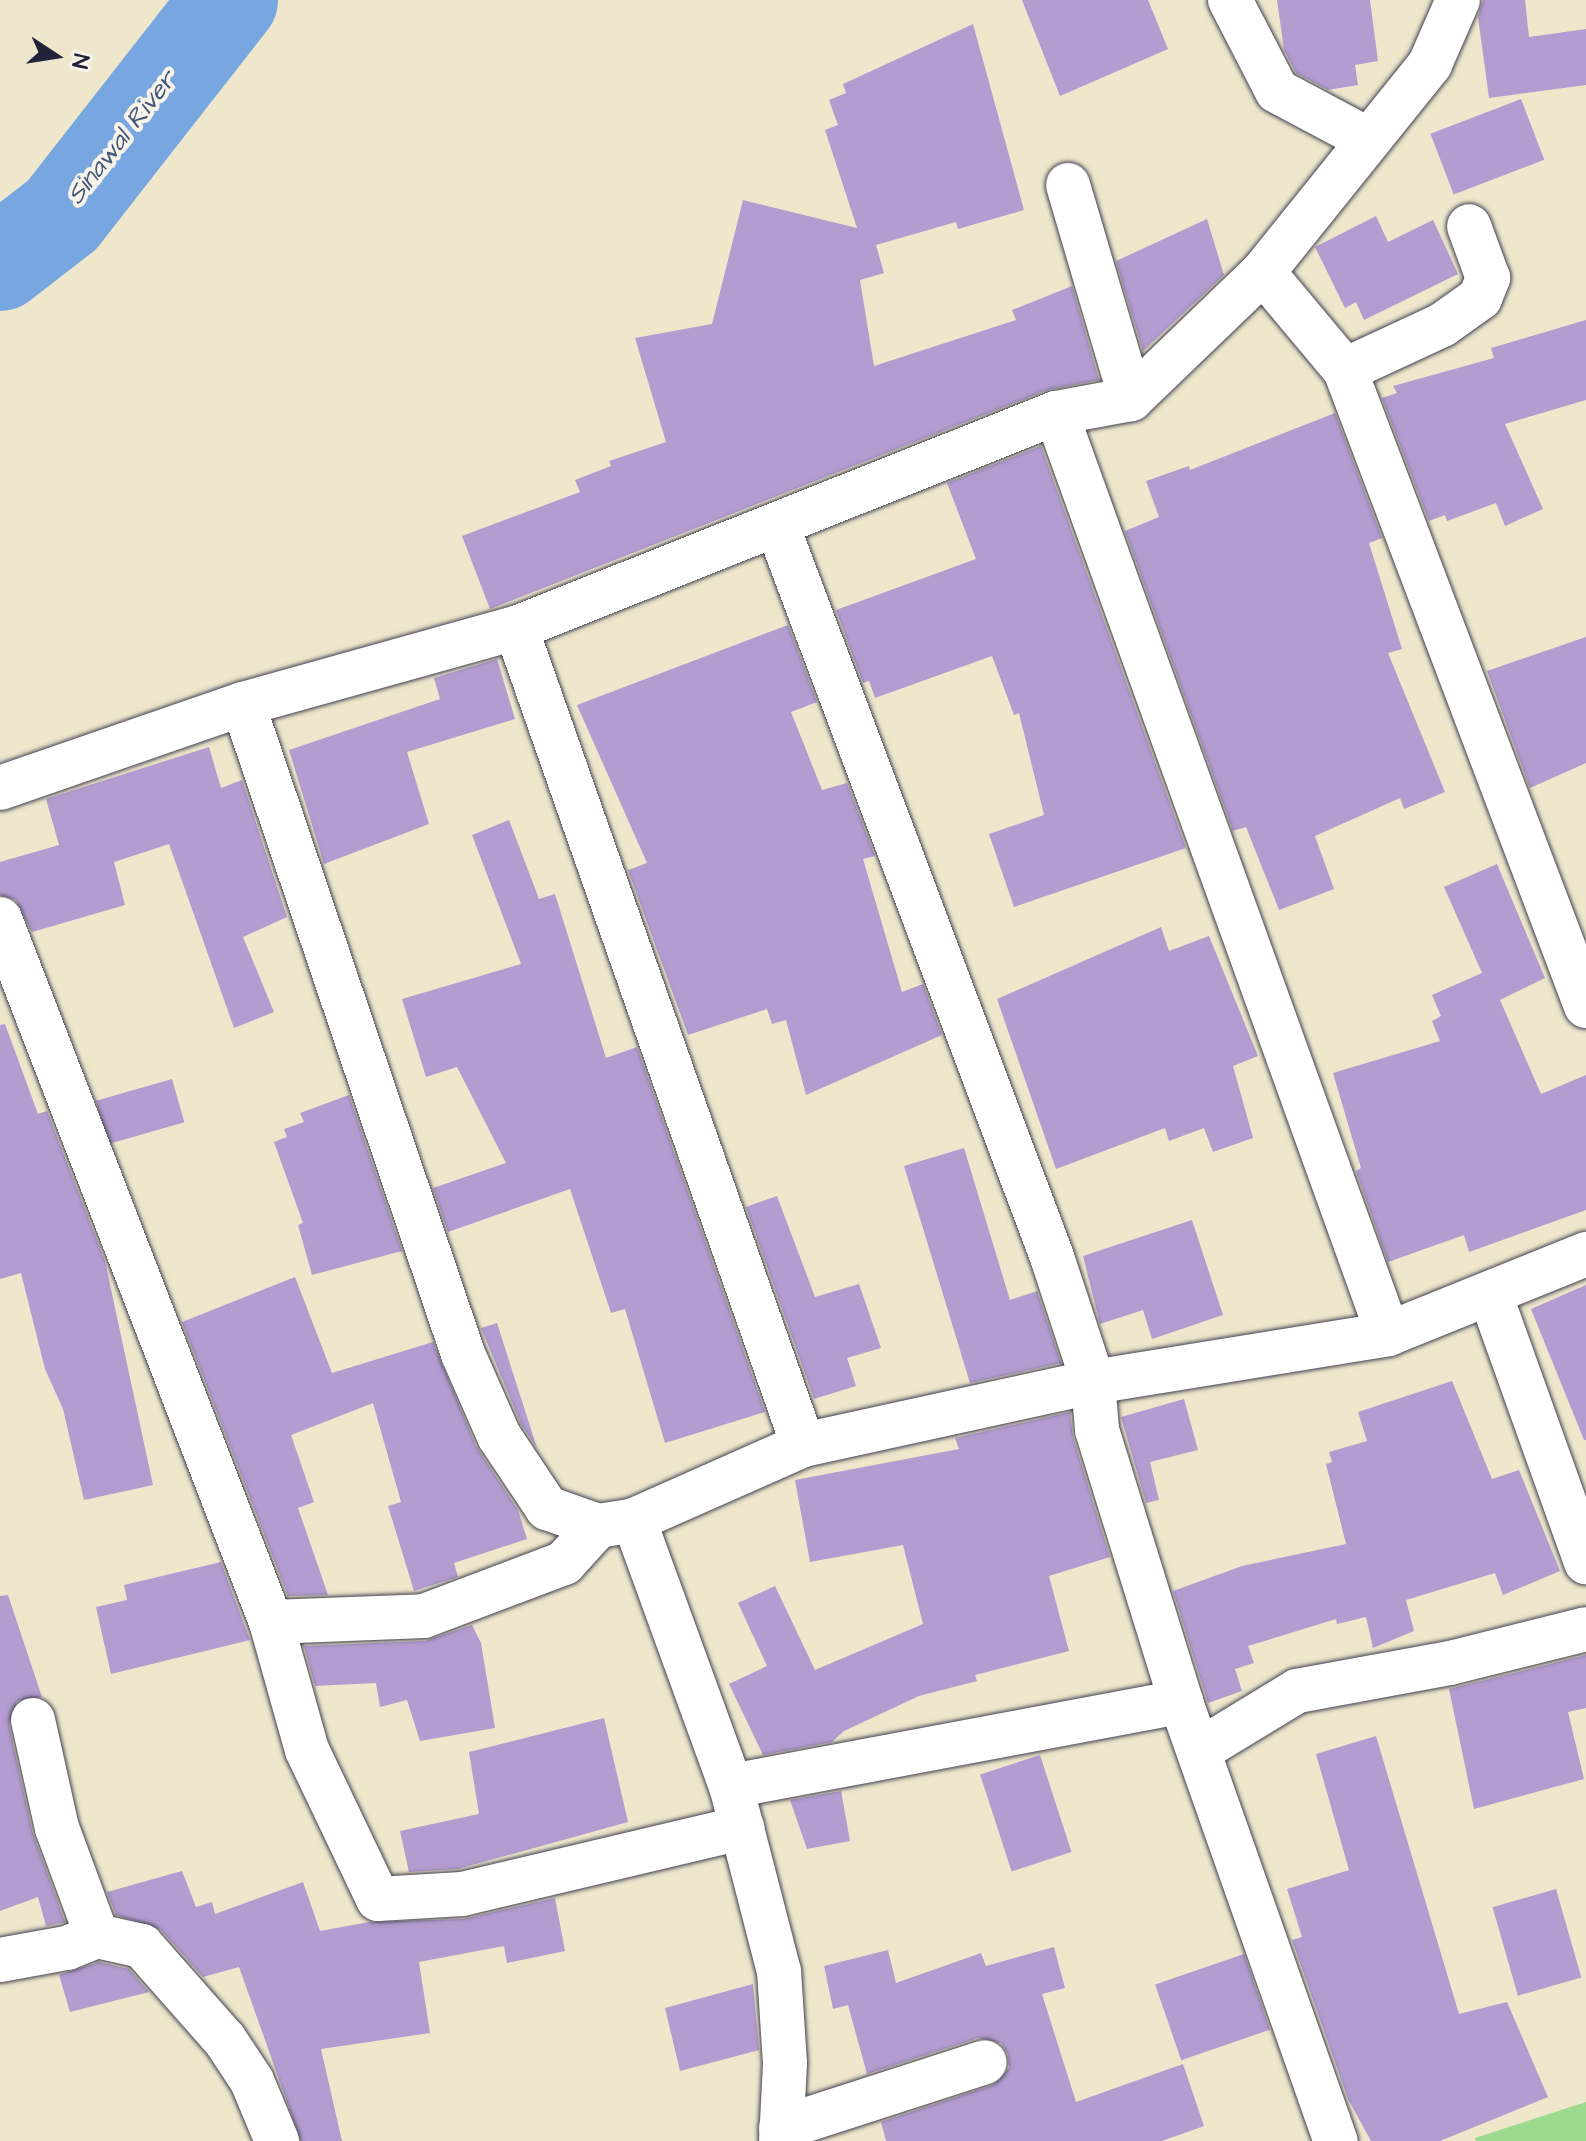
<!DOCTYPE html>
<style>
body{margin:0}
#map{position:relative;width:1586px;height:2141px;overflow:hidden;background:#eee7cc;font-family:"Architects Daughter",sans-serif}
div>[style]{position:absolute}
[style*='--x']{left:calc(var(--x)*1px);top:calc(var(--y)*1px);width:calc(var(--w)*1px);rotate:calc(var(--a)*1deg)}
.green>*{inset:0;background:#9cda8f}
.river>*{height:96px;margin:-48px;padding:0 48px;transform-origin:48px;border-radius:48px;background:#77a6e1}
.building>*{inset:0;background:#b39cd0;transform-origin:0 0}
.roads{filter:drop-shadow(0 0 2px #414051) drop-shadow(0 0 2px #414051)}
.street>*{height:44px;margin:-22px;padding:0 22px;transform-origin:22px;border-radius:22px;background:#fff}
span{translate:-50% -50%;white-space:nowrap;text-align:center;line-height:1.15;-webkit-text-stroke:8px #f7f3e8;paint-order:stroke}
.water-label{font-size:26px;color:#44577d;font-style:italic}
.north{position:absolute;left:16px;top:16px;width:80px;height:80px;-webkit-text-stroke:6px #f7f3e8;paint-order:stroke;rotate:102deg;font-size:22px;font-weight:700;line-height:32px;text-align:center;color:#22223b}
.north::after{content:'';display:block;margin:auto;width:28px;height:36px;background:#22223b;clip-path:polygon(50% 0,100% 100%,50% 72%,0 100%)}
</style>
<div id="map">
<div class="green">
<i style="clip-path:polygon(1586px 2102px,1586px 2141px,1476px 2141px,1475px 2138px)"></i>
</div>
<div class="river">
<i style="--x:0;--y:263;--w:78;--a:-37.7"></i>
<i style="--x:62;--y:215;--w:273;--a:-52"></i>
</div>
<div class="building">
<i style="clip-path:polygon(1022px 0,1148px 0,1168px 49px,1060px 96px)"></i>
<i style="clip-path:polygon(1277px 0,1370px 0,1378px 61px,1355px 65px,1358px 85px,1328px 90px,1296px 73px,1284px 50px)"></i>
<i style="clip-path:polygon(1483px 0,1525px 0,1529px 37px,1586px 29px,1586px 85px,1489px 98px,1478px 17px)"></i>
<i style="clip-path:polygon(973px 24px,1024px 210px,958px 229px,956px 222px,876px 245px,884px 273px,860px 280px,874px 366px,1016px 320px,1012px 310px,1072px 286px,1099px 380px,1047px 390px,490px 609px,462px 536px,580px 492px,575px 480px,611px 466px,609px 461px,666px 442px,635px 338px,712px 324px,743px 200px,857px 228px,825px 130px,838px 125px,829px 100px,846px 93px,843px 84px)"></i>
<i style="left:1521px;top:99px;width:65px;height:97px;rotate:69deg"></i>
<i style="clip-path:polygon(1376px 216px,1388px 242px,1433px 220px,1458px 274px,1364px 320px,1356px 302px,1345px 308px,1315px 247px)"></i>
<i style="clip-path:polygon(1207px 219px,1224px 275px,1143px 351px,1116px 261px)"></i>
<i style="clip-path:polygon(1586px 320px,1586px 400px,1505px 424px,1543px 509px,1505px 526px,1496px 503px,1447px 521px,1445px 515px,1429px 521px,1382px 398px,1397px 393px,1393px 386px,1494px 358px,1491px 348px)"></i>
<i style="clip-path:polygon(1335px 413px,1382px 538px,1369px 543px,1402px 649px,1388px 653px,1445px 792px,1404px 809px,1400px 798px,1315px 836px,1334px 889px,1279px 910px,1246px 827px,1233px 831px,1125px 531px,1159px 517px,1146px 481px,1189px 466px,1190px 470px)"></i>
<i style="clip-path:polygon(1041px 446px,1186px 848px,1014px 907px,989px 834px,1044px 815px,1019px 713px,1014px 715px,992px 656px,875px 698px,869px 681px,863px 683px,836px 610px,976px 559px,947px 483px)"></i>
<i style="clip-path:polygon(788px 625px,817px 702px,791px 712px,822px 790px,847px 783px,875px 856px,863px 859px,902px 992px,923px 984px,942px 1035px,806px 1095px,786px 1020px,772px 1024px,767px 1009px,688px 1035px,628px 870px,647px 863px,577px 705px)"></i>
<i style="clip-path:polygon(1586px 637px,1586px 763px,1530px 788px,1487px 671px)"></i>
<i style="clip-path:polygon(497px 659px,515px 719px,407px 752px,429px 824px,324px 864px,289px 750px,440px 699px,434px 678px)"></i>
<i style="clip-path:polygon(209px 747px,221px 788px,242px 780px,287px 917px,243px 937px,274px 1012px,234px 1028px,169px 844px,114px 862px,125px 905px,32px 932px,16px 900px,0 895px,0 862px,59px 845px,46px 799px)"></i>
<i style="clip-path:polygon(509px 820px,539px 899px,555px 894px,606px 1058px,637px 1047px,765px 1412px,665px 1443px,625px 1309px,611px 1313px,570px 1189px,448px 1232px,433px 1188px,506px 1163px,457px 1067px,426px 1077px,402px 999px,521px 964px,472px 835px)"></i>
<i style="clip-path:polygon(1497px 864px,1545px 978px,1500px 1000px,1541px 1094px,1586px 1075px,1586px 1210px,1469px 1252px,1464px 1235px,1388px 1262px,1356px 1171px,1361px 1168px,1333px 1073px,1440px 1041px,1432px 1021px,1441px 1016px,1432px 995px,1482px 973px,1444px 887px)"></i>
<i style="clip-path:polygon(1161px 927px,1169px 951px,1209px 936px,1258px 1056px,1233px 1066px,1253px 1138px,1213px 1152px,1204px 1128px,1169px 1141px,1165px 1128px,1056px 1169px,997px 999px)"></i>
<i style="clip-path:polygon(5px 1024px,38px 1114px,47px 1111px,105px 1261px,153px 1485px,84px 1500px,63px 1409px,45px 1369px,21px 1273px,0 1279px,0 1025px)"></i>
<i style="left:172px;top:1079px;width:45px;height:79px;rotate:74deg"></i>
<i style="clip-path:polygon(349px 1095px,402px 1251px,312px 1275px,298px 1225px,303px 1223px,274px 1142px,287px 1137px,284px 1129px,304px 1122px,300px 1113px)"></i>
<i style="clip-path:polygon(964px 1148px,1010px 1300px,1037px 1291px,1061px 1363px,970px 1383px,904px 1166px)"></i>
<i style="clip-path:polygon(777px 1196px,815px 1297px,859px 1284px,881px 1348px,847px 1358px,856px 1386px,814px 1399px,746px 1207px)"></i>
<i style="clip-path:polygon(1192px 1220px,1223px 1315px,1152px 1339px,1143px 1310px,1100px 1324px,1083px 1256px)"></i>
<i style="clip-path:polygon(295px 1277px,332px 1373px,433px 1342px,476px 1446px,518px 1510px,527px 1539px,454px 1563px,458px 1577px,414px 1591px,388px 1506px,401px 1502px,373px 1403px,291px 1435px,314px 1502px,298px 1508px,328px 1595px,288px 1596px,182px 1322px)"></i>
<i style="clip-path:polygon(1586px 1285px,1586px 1440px,1584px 1440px,1531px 1309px)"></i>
<i style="clip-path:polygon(497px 1323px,537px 1448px,521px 1424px,481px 1328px)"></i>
<i style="clip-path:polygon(1452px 1381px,1492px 1479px,1519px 1470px,1560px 1571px,1503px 1595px,1495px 1573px,1406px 1600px,1414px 1631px,1373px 1648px,1366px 1617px,1337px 1624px,1336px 1619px,1248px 1646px,1254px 1663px,1235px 1669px,1242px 1691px,1208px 1703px,1173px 1591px,1242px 1566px,1346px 1544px,1326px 1464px,1332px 1462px,1329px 1452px,1367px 1441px,1358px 1412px)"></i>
<i style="clip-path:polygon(1184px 1399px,1198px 1450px,1150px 1462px,1159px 1500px,1146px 1503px,1121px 1417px)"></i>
<i style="clip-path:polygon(1070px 1412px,1073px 1437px,1110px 1557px,1049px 1576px,1069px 1651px,975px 1675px,977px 1681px,919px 1696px,844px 1731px,832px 1742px,763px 1755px,729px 1684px,767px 1666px,738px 1603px,775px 1586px,815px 1670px,923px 1624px,903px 1545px,810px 1562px,795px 1480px,959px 1449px,955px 1438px)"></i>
<i style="clip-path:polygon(221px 1562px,250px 1640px,111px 1674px,96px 1607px,127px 1600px,124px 1585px)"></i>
<i style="clip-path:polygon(8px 1595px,42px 1697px,17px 1701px,9px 1725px,33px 1834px,65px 1922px,46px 1926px,38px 1897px,0 1911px,0 1596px)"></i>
<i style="clip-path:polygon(472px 1625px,481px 1643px,495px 1728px,420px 1741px,407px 1700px,380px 1707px,376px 1683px,315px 1686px,304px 1646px,425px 1641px)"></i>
<i style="clip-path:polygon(1586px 1655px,1586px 1708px,1568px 1712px,1584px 1779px,1474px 1809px,1449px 1689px)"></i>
<i style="clip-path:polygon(604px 1718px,628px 1822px,458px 1869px,409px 1872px,400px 1831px,479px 1814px,469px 1752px)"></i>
<i style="clip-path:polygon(1376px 1736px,1459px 2014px,1507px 2002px,1548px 2097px,1440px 2141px,1371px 2141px,1348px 2099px,1292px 1940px,1302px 1937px,1287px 1889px,1349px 1870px,1316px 1754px)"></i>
<i style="left:1040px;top:1755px;width:102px;height:63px;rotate:72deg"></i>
<i style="clip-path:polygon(841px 1791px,850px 1841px,807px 1849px,790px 1800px)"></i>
<i style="clip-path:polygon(182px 1871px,196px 1907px,212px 1902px,215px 1914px,303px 1882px,320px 1931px,369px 1922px,463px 1919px,555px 1898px,565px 1951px,507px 1963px,504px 1946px,419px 1962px,430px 2033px,321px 2049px,342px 2141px,301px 2141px,239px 1967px,203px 1977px,160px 1929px,116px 1915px,107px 1892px)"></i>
<i style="left:1556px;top:1889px;width:92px;height:66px;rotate:74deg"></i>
<i style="clip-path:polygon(1054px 1947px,1065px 1988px,1042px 1994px,1076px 2102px,1183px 2064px,1204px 2126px,1162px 2141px,886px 2141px,881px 2122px,993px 2085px,1009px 2068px,1008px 2054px,1001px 2043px,978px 2038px,867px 2074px,848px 2005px,833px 2009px,824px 1966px,888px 1950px,896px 1983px,981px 1953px,986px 1966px)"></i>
<i style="left:1244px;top:1954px;width:80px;height:94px;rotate:71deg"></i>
<i style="clip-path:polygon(99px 1962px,129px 1969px,149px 1992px,70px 2012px,59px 1975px)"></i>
<i style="clip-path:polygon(753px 1984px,759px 2050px,680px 2071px,665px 2008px)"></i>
</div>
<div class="roads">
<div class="street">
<i style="--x:1230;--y:0;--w:102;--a:62.7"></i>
<i style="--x:1277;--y:91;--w:104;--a:28"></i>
<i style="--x:1068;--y:185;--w:223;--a:73.6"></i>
<i style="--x:1263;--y:272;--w:128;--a:50.1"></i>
<i style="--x:1345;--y:370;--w:680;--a:69.25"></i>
<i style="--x:1345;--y:370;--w:107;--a:-24.9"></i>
<i style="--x:1442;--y:325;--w:47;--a:-35.4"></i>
<i style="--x:1480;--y:298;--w:22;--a:-68"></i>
<i style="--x:1488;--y:278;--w:55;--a:-110.1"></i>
<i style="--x:777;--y:525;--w:782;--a:69.41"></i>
<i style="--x:1052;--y:1257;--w:132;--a:71.8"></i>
<i style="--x:1093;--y:1382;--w:48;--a:85.2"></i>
<i style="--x:1097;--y:1430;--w:285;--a:72.8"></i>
<i style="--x:1181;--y:1702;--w:466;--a:70.6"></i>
<i style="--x:516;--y:628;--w:866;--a:70.64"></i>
<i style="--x:243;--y:704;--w:686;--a:71.3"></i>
<i style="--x:463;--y:1354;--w:90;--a:66.3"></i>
<i style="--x:499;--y:1436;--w:87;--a:56.3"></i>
<i style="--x:547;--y:1508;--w:54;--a:19.4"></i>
<i style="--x:598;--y:1526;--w:36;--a:-9"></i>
<i style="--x:634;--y:1520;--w:185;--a:-23.9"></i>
<i style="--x:803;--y:1445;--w:297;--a:-12.3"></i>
<i style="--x:1093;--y:1382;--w:299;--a:-9.2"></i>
<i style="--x:1388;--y:1334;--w:214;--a:-22"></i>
<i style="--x:0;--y:788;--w:257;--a:-19.1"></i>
<i style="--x:243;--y:704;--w:283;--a:-15.6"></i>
<i style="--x:516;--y:628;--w:581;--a:-21.71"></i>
<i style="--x:0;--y:919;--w:753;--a:68.92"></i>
<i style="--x:271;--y:1622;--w:133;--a:74.3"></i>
<i style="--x:307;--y:1750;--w:165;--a:64.5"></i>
<i style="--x:378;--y:1899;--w:84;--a:-3.4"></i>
<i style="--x:462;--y:1894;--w:288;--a:-13.3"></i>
<i style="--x:1490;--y:1294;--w:285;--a:70.3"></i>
<i style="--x:1388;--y:1334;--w:979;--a:-109.82"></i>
<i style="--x:1056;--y:413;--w:76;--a:-10.6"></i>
<i style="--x:1131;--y:399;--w:183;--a:-43.9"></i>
<i style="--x:1263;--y:272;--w:267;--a:-51.2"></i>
<i style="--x:1430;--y:64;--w:70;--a:-66.4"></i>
<i style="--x:634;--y:1520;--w:283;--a:70"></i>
<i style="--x:731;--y:1786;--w:191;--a:75.5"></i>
<i style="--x:779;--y:1971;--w:92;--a:86.3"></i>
<i style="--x:785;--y:2063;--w:78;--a:92.9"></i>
<i style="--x:271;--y:1622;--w:153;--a:-2.2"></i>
<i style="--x:424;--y:1616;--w:150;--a:-20.7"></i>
<i style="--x:564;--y:1563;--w:50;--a:-47.4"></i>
<i style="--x:33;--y:1720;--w:111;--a:77.5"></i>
<i style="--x:57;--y:1828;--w:115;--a:69.7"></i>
<i style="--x:1200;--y:1750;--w:114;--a:-31.3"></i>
<i style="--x:1297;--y:1691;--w:156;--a:-10.4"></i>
<i style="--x:1450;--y:1663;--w:140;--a:-14"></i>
<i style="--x:731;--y:1786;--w:458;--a:-10.6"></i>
<i style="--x:0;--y:1960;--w:68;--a:-10.2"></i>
<i style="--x:67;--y:1948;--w:32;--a:-22"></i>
<i style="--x:97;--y:1936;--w:46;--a:12.5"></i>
<i style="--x:142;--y:1946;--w:125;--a:48.6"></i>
<i style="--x:225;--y:2040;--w:49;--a:56.6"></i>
<i style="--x:252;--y:2081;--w:65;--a:67.4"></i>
<i style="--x:781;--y:2128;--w:214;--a:-17.9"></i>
</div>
</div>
<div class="water-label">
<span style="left:122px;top:138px;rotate:-52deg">Sinawal River</span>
</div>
<div class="north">N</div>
</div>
